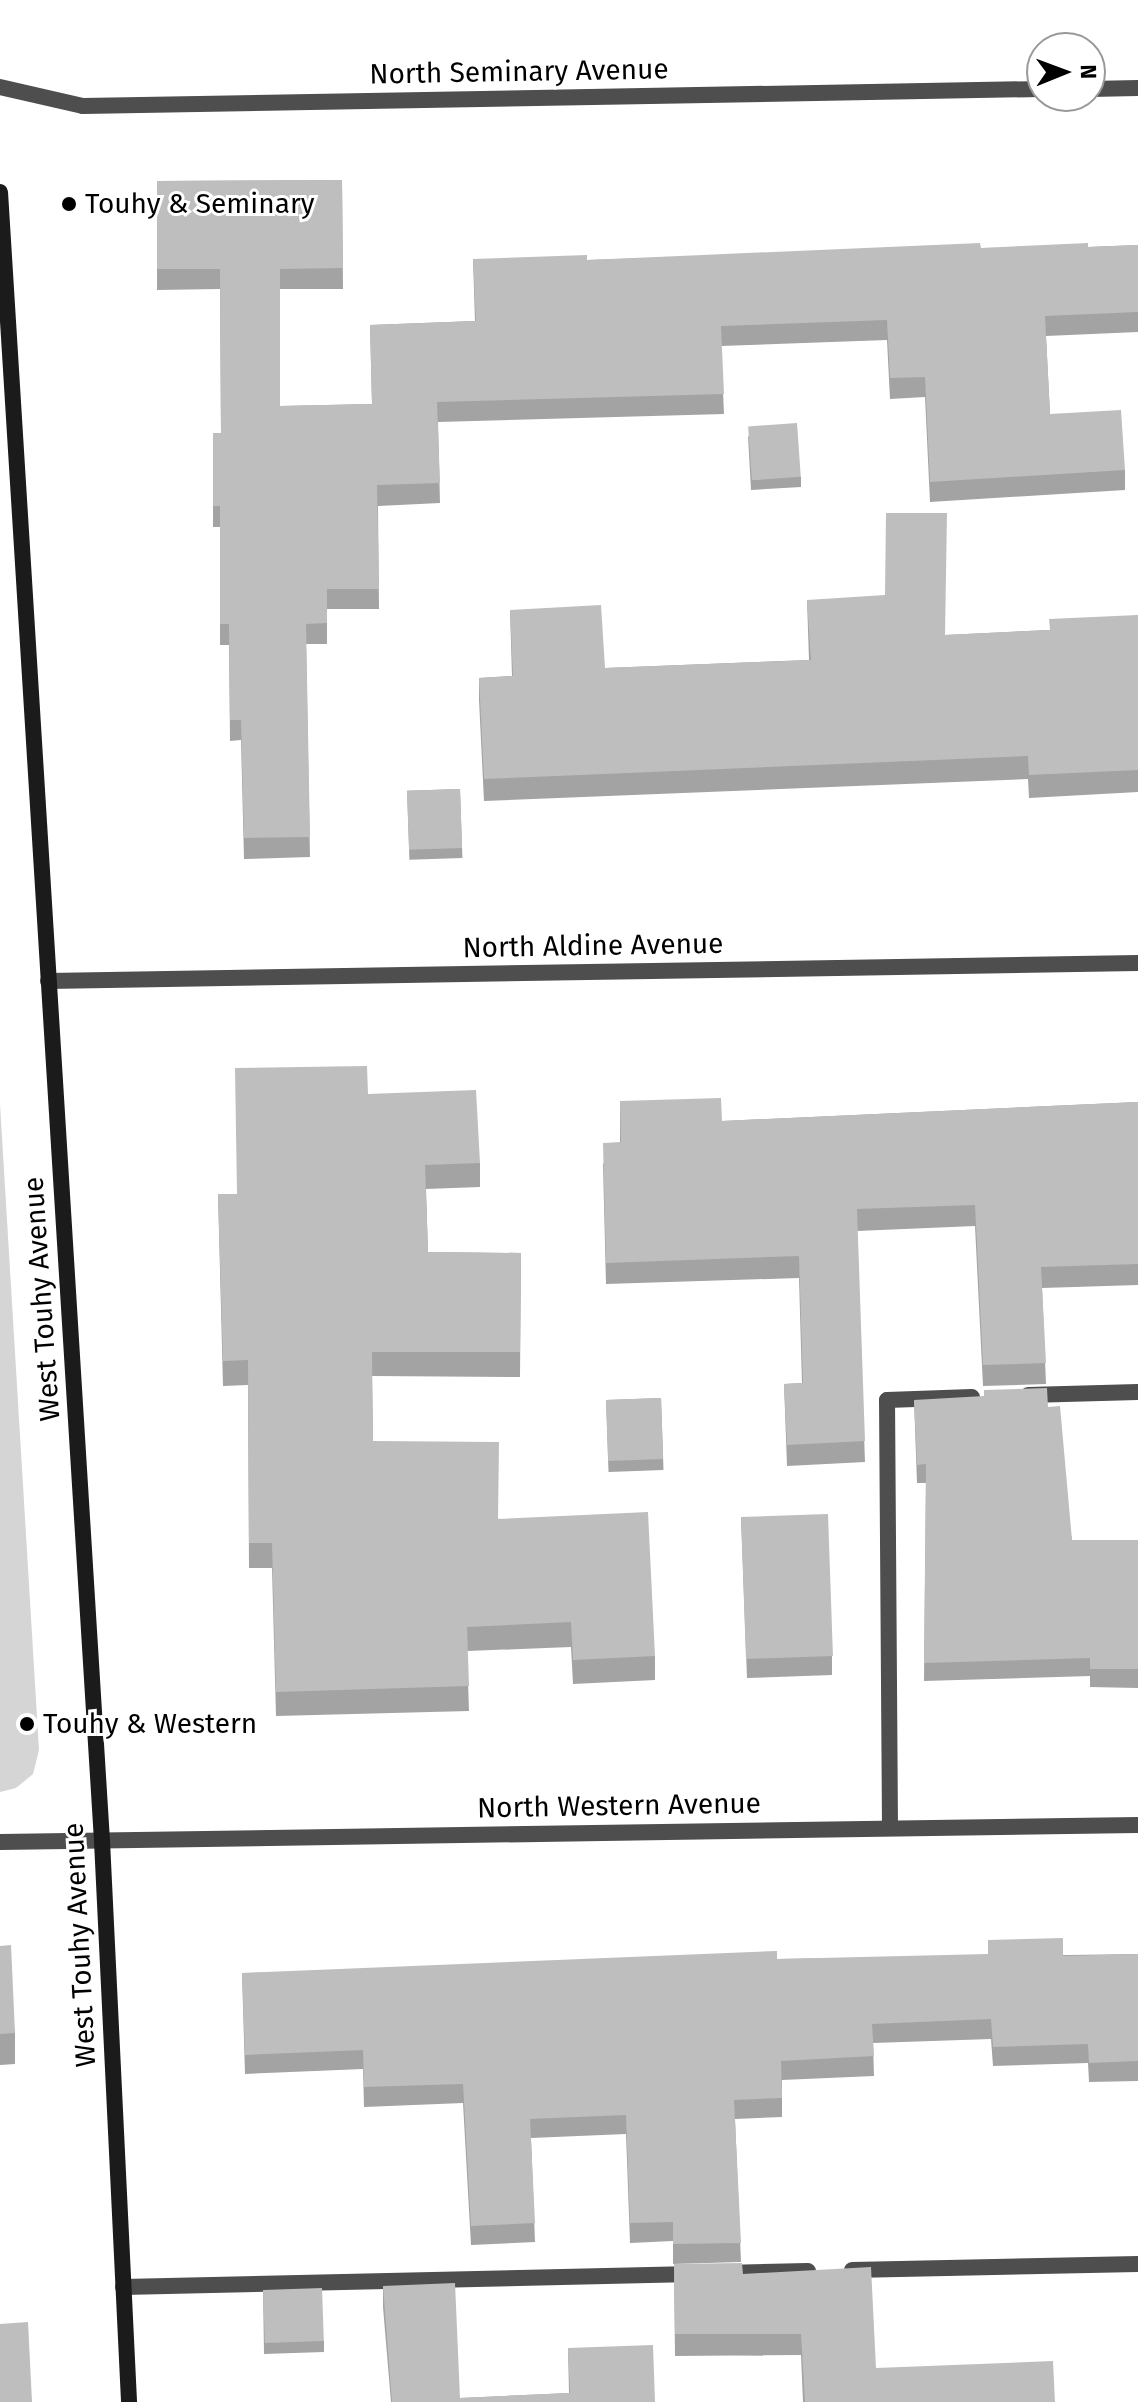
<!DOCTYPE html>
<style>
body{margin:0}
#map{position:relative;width:1138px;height:2402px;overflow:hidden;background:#fff;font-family:"Fira Sans",sans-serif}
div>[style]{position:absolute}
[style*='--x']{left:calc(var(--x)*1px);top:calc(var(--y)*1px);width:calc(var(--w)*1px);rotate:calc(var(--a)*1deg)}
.green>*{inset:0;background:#d5d5d5}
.service>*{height:16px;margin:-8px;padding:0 8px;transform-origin:8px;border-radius:8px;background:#4e4e4e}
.minor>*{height:16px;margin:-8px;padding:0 8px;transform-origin:8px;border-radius:8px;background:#4e4e4e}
.secondary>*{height:16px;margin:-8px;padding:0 8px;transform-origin:8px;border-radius:8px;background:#1b1b1b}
.wall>*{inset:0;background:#a3a3a3;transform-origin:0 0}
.building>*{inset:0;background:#bebebe;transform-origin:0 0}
.dots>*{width:22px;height:22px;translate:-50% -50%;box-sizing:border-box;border:4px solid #fff;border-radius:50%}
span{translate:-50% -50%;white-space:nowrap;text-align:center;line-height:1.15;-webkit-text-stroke:6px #fff;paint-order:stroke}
.street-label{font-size:28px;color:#000}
.poi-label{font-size:28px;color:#000}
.left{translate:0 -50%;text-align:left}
.north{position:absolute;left:1026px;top:32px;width:80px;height:80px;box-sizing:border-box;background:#fff;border:2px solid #999;border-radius:50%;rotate:89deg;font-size:22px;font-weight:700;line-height:32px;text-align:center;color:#000}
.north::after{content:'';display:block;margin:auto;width:28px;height:36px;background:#000;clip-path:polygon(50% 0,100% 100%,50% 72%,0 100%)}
</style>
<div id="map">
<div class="green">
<i style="clip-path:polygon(0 1104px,39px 1750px,33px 1774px,16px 1788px,0 1792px)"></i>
</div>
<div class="service">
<i style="--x:1028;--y:1395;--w:110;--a:-1.6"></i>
<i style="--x:890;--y:1827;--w:427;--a:-90.4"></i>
<i style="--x:887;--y:1400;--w:85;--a:-2"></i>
<i style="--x:852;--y:2270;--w:286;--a:-1.2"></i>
<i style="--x:724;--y:2273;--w:84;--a:-1.4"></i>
<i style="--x:123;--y:2287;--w:570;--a:-1.31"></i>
</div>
<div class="minor">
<i style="--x:0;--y:87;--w:85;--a:12.9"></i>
<i style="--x:83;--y:106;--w:959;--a:-1.02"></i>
<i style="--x:1090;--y:89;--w:48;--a:-1.2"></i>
<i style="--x:48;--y:981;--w:1090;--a:-0.95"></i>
<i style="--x:0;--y:1842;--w:1138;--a:-0.86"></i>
</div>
<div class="secondary">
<i style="--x:0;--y:192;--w:1652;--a:86.46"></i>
<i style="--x:102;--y:1841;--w:562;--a:87.24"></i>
</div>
<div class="wall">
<i style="clip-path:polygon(342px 180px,343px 289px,280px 289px,280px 406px,372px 404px,370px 325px,475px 321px,473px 259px,587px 260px,981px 248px,1088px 247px,1138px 245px,1138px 332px,1046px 336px,1050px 414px,1125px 470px,1125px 490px,930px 502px,925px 397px,890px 399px,887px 340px,721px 346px,724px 414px,438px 422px,440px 503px,378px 506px,379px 609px,327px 609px,327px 644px,306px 644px,310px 857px,244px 859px,241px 740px,230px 741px,229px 645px,220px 645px,220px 527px,213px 527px,213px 433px,221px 433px,220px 289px,157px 290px,157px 181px)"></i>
<i style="clip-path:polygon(748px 436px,801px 477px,801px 487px,751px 490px)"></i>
<i style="clip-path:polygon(807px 600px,945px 635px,1049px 630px,1138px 615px,1138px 792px,1029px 798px,1028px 779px,484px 801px,479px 700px,479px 678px,512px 676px,510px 610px,605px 668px,809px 660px)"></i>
<i style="left:460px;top:789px;width:69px;height:53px;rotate:88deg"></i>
<i style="clip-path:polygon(368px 1094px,480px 1163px,480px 1187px,426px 1189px,428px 1252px,521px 1253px,520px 1377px,372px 1376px,373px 1441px,499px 1519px,655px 1656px,655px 1680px,573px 1684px,571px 1647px,467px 1651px,469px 1711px,276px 1716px,272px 1568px,249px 1568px,248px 1385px,223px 1386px,218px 1194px,237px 1194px)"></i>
<i style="clip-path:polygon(620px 1101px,722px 1121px,1138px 1102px,1138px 1285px,1042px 1288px,1046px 1384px,983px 1386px,975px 1226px,857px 1231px,865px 1462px,787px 1466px,784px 1384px,802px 1383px,799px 1278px,606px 1284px,603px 1164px,620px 1142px)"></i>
<i style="left:661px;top:1398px;width:72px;height:55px;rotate:88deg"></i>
<i style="clip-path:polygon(914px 1400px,1048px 1407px,1072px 1540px,1138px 1540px,1138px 1688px,1090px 1687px,1090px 1676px,924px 1681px,926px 1483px,917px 1483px)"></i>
<i style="clip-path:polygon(741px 1517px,832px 1656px,832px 1675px,747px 1678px)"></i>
<i style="clip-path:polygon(0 1946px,15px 2033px,15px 2064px,0 2065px)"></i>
<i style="clip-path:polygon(1138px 1954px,1138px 2081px,1089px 2082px,1088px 2063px,993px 2066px,991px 2039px,873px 2043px,874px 2076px,782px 2080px,782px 2117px,735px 2119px,741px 2262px,673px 2264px,673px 2241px,630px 2243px,626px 2134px,531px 2138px,535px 2242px,471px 2245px,463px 2103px,364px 2107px,363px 2069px,245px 2074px,242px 1973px,777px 1959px)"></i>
<i style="clip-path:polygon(674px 2264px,743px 2274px,876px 2368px,1055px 2402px,803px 2402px,801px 2355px,675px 2356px)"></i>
<i style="clip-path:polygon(383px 2286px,460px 2398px,569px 2393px,568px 2348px,655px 2402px,391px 2402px,383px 2307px)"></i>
<i style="clip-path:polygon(263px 2290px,324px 2341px,324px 2352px,264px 2354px)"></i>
</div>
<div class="building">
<i style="clip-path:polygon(342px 180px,343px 268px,280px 269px,280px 406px,372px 404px,370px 325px,476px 321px,473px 259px,587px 255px,587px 260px,980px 243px,981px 248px,1088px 243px,1088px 247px,1138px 245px,1138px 312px,1045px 316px,1050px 414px,1121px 410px,1125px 470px,930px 482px,925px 377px,890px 378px,887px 320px,721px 326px,724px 394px,437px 402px,440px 483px,377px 485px,379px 589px,327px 589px,327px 623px,306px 624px,310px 837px,244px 838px,241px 720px,230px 720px,229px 624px,220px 624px,220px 506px,213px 506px,213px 433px,221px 433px,220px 269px,157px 269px,157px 181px)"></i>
<i style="left:797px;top:423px;width:54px;height:49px;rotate:86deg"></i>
<i style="clip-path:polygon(886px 513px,947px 513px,945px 635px,1050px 630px,1049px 619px,1138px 615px,1138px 770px,1029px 775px,1028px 756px,484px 779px,479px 678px,513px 676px,510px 610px,601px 605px,605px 668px,811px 660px,807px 600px,885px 595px)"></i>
<i style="left:460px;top:789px;width:59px;height:53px;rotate:88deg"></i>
<i style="clip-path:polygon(367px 1066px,368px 1094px,476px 1090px,480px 1163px,425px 1165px,428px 1252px,521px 1253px,520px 1352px,372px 1352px,373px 1441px,499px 1442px,498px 1519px,648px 1512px,655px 1656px,573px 1660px,571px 1622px,467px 1627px,469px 1686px,276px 1692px,272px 1543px,249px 1543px,248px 1360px,223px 1361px,218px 1194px,237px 1194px,235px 1068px)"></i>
<i style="clip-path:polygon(721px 1098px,722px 1121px,1138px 1102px,1138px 1264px,1041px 1267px,1046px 1363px,983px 1365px,975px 1205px,857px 1209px,865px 1441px,787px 1445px,784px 1384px,803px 1383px,799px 1256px,606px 1263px,603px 1143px,621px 1142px,620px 1101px)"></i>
<i style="clip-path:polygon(1047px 1388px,1048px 1407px,1060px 1406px,1072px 1540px,1138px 1540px,1138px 1669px,1090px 1669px,1090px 1658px,924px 1663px,926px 1464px,917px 1465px,914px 1400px,984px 1396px,984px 1390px)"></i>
<i style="left:661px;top:1398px;width:61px;height:55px;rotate:88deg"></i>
<i style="left:828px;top:1514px;width:142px;height:87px;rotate:88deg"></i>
<i style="clip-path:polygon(1063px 1938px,1063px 1956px,1138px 1954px,1138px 2061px,1089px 2063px,1088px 2044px,993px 2047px,991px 2019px,872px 2024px,874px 2056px,781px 2061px,782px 2098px,734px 2100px,741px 2243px,673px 2244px,673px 2222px,630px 2223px,626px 2115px,530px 2119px,535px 2223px,471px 2226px,463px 2084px,364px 2087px,363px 2050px,245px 2055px,242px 1973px,777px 1951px,777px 1959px,988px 1954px,988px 1940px)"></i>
<i style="clip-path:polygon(11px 1945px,15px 2033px,0 2034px,0 1946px)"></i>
<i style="clip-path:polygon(742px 2263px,743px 2274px,871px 2267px,876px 2368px,1053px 2361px,1055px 2402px,805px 2402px,801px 2334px,675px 2334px,674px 2264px)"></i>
<i style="clip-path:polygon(455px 2283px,460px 2398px,570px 2393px,568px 2348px,653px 2345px,655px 2402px,392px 2402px,383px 2286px)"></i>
<i style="left:322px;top:2288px;width:53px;height:59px;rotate:88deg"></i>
<i style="clip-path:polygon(28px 2322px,32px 2402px,0 2402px,0 2324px)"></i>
</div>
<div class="dots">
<i style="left:69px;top:204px;background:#000"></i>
<i style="left:27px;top:1724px;background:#000"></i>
</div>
<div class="street-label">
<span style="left:519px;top:72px;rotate:-1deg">North Seminary Avenue</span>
<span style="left:593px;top:946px;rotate:-1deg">North Aldine Avenue</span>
<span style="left:42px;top:1299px;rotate:-94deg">West Touhy Avenue</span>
<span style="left:619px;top:1806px;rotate:-1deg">North Western Avenue</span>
<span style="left:80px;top:1945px;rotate:-93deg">West Touhy Avenue</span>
</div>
<div class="poi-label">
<span class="left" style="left:85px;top:204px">Touhy &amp; Seminary</span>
<span class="left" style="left:43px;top:1724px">Touhy &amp; Western</span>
</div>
<div class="north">N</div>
</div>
